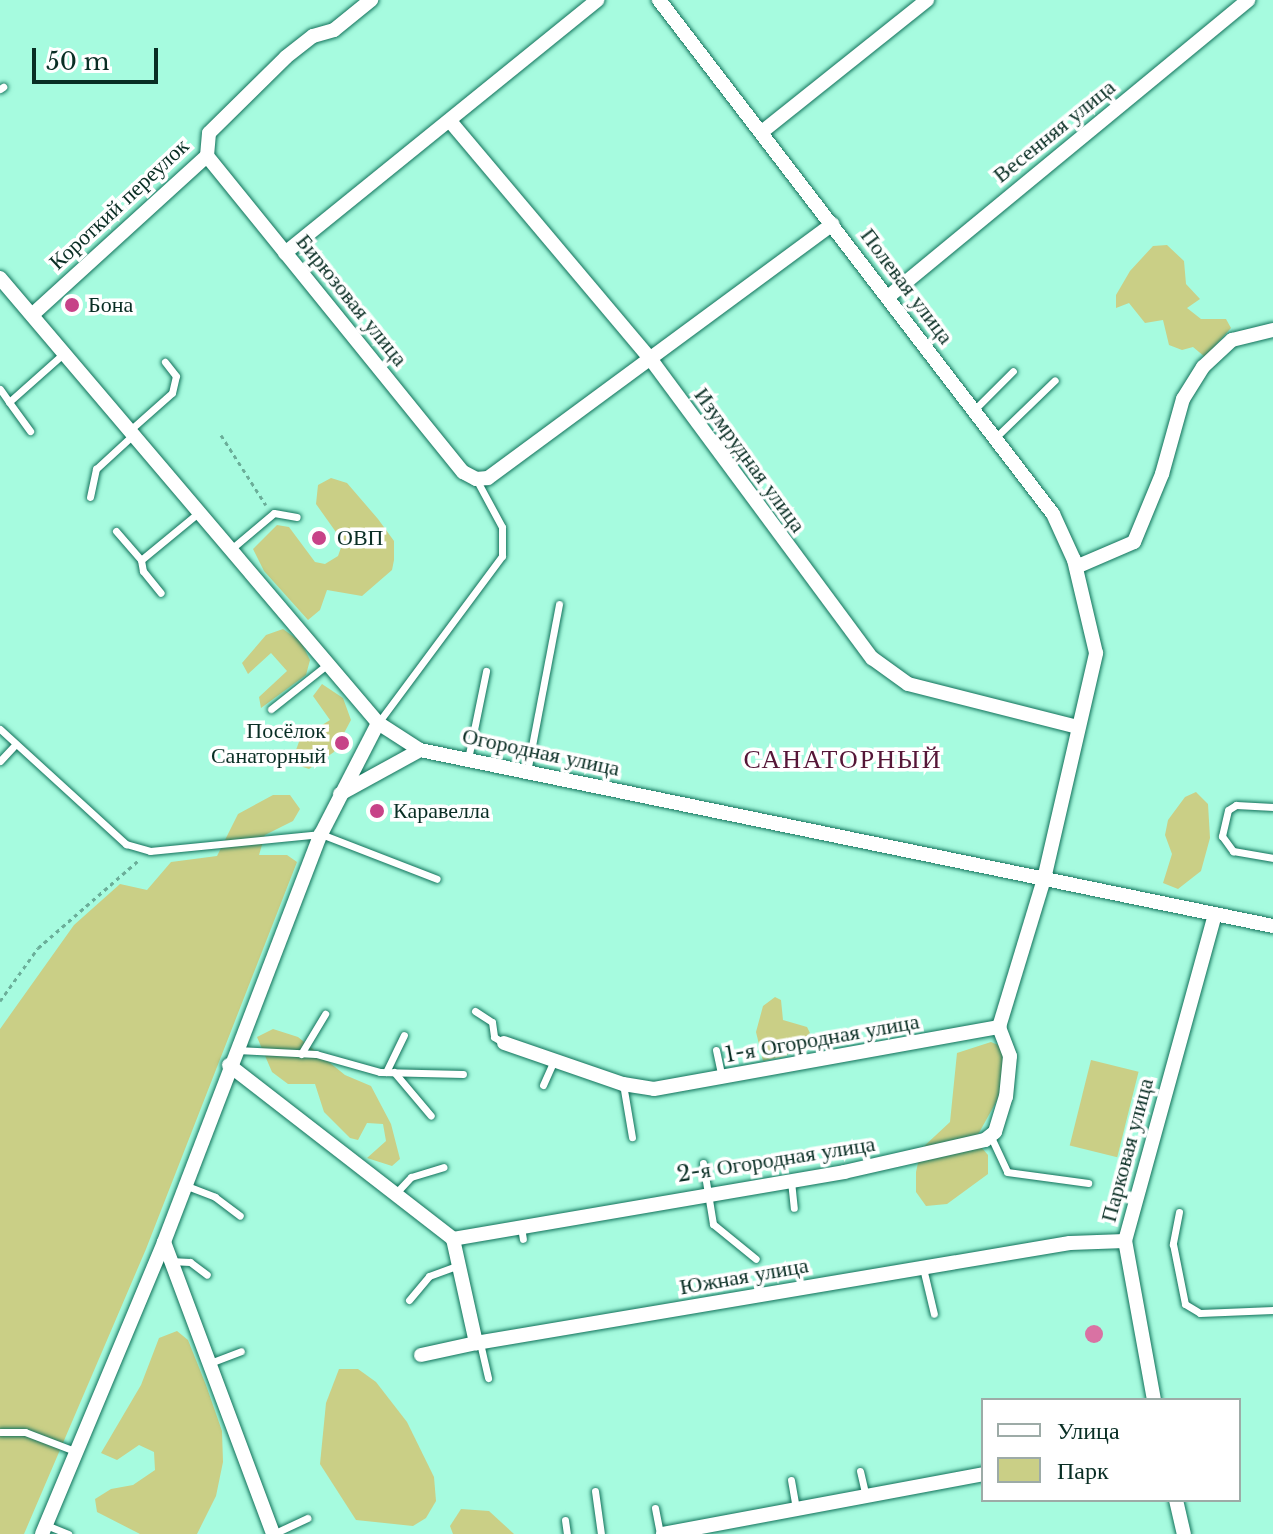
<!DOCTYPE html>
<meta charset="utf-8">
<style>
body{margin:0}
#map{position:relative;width:1273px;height:1534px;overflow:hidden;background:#a6fbdf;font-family:"Libre Baskerville",serif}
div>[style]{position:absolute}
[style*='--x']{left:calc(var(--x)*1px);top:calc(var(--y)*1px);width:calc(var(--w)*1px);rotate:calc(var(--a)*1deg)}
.green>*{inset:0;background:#cacf86;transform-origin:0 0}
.water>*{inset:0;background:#d972a3}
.round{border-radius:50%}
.path>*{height:3px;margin-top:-1.5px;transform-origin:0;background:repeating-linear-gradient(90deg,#6bae99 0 4px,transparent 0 8px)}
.roads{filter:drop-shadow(0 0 2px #11715a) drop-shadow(0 0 2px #11715a)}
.service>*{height:7px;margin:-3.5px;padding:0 3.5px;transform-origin:3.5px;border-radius:3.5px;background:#fff}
.minor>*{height:14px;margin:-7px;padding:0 7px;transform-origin:7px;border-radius:7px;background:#fff}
.dots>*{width:22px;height:22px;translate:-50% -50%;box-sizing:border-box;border:4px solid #fff;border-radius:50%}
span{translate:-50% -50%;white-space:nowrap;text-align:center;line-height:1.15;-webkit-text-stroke:7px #fff;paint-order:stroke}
.street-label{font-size:22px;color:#092e24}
.poi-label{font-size:22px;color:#092e24}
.left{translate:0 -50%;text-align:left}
.right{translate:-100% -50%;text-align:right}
.quarter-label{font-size:26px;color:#551637;letter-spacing:2px}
.legend{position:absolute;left:981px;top:1398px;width:260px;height:104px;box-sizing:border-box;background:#fff;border:2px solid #9daba7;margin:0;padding:10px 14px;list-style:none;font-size:24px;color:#092e24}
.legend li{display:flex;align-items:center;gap:16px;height:40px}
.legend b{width:40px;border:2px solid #9daba7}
.scale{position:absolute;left:32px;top:48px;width:126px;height:36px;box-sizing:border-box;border:4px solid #092e24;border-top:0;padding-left:10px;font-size:24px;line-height:28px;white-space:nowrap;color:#092e24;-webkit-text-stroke:6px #fff;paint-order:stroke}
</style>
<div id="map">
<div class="green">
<i style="clip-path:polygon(1167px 245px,1184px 261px,1186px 284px,1200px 299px,1187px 308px,1201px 319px,1226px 319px,1231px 328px,1205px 357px,1193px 347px,1182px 350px,1169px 345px,1163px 320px,1145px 323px,1129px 303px,1116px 308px,1116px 295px,1130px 271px,1153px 246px)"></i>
<i style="clip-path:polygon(331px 478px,347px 483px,378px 519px,394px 541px,394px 560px,392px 570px,362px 596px,327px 590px,320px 610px,308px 620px,264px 571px,253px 549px,277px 525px,289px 527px,315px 562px,325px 564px,338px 556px,343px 542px,316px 504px,318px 485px)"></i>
<i style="clip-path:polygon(283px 629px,301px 642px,310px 660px,306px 675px,261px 708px,259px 697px,287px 671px,271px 653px,248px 674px,242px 663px,266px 635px)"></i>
<i style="clip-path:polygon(322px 684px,343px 698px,351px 720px,334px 752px,309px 769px,300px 766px,296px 750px,300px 739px,330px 720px,313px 696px)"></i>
<i style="clip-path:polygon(1196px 792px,1208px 804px,1210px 838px,1201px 871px,1178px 889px,1163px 883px,1172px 854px,1165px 835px,1168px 820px,1185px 797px)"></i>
<i style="clip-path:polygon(273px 795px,290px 795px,300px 809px,293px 821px,265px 835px,259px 855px,287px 855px,297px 862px,146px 1249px,24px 1534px,0 1534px,0 1029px,74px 925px,120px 884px,147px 890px,171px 862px,217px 856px,238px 814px)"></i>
<i style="clip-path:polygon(775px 997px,781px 1000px,783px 1020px,807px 1027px,810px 1033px,786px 1056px,763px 1061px,756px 1032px,763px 1006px)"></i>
<i style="clip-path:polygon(273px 1029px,298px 1037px,345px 1075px,371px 1086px,391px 1124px,400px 1159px,392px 1166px,367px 1158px,386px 1141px,383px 1124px,367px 1123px,358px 1140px,350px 1138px,324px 1112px,315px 1084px,288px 1084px,272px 1072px,257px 1037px)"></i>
<i style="clip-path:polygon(991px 1042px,1000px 1046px,1005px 1061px,1000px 1095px,975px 1140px,988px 1155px,988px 1174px,947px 1204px,926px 1206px,916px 1192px,916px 1172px,921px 1149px,950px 1122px,957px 1053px)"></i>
<i style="left:1091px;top:1060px;width:49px;height:88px;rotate:14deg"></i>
<i style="clip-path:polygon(177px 1331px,188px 1340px,206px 1385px,222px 1431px,223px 1462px,216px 1496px,197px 1534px,140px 1534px,97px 1512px,95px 1499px,111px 1489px,133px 1485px,155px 1470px,154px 1452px,139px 1445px,117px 1460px,101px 1453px,141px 1385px,159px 1338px)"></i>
<i style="clip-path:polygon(339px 1369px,358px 1369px,376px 1382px,407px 1422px,434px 1477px,436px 1501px,426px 1518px,413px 1526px,356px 1520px,320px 1464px,326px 1403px)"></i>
<i style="clip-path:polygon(461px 1509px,489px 1511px,514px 1534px,453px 1534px,450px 1526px)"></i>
</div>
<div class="water">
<i class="round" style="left:1085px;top:1325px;width:18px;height:18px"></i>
</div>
<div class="path">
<i style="--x:221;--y:435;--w:83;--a:57.3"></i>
<i style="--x:0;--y:1001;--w:65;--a:-54.4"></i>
<i style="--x:38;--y:948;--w:135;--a:-41.1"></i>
</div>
<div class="roads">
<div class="service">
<i style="--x:0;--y:89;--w:4;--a:-34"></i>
<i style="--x:0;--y:389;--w:16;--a:55"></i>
<i style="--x:9;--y:402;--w:74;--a:-41.7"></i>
<i style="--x:9;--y:402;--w:36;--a:54"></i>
<i style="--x:974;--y:410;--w:55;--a:-45"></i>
<i style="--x:129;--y:431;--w:57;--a:-41.5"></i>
<i style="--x:172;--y:393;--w:17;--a:-77"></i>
<i style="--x:176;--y:376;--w:18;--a:-128"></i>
<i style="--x:995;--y:438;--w:83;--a:-44"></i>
<i style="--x:90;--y:497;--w:29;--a:-78"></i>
<i style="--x:96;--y:469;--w:50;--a:-42.6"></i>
<i style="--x:116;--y:531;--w:38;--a:49"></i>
<i style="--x:141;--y:560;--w:74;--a:-39.5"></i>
<i style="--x:230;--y:550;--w:57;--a:-40.1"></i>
<i style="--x:274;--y:513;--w:23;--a:10"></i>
<i style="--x:141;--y:560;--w:11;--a:80"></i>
<i style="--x:143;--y:571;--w:28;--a:51"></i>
<i style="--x:271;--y:709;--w:73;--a:-38.3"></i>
<i style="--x:378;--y:723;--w:208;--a:-53.4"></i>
<i style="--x:502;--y:556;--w:29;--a:-90"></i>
<i style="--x:502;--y:527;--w:55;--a:-118.4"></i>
<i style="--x:0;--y:729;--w:171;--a:42.4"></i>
<i style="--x:126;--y:844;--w:25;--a:16"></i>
<i style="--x:150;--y:851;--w:172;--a:-5.7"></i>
<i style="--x:321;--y:834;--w:124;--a:21.2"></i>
<i style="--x:468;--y:759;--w:90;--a:-78.4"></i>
<i style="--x:0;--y:761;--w:23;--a:-47"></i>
<i style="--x:527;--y:772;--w:171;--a:-79.2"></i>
<i style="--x:1273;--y:807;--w:37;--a:-177"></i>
<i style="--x:1236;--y:805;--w:9;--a:148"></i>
<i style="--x:1228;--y:810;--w:27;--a:103"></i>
<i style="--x:1222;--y:836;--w:19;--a:54"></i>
<i style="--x:1233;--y:851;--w:41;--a:9.9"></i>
<i style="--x:475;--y:1011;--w:20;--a:33"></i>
<i style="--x:492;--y:1022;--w:15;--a:82"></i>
<i style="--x:494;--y:1037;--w:12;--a:31"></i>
<i style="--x:237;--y:1050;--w:79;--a:2.9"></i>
<i style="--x:316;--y:1054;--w:66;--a:15.7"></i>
<i style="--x:380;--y:1072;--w:83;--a:1.4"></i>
<i style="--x:716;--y:1050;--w:29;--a:78"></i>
<i style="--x:301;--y:1054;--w:47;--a:-59"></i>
<i style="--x:386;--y:1072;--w:41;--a:-64.1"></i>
<i style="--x:394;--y:1072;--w:57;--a:49.9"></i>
<i style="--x:623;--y:1084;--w:54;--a:80.4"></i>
<i style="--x:543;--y:1085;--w:27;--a:-66"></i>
<i style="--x:991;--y:1137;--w:38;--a:65"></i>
<i style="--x:1007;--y:1172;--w:82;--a:7.7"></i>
<i style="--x:703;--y:1163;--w:62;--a:80.7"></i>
<i style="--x:713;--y:1224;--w:55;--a:39.1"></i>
<i style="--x:791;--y:1181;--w:27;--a:84"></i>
<i style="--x:187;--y:1186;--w:30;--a:21"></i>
<i style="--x:215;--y:1197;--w:31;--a:37"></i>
<i style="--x:396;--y:1193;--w:22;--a:-47"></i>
<i style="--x:411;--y:1177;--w:34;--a:-17"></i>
<i style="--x:1179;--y:1212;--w:33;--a:101"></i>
<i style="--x:1173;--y:1244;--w:61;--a:78.7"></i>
<i style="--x:1185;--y:1304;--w:17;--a:31"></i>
<i style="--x:1200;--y:1313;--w:73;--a:-2.4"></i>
<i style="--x:521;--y:1227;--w:12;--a:81"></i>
<i style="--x:170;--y:1261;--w:20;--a:3"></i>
<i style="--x:190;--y:1262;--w:21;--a:37"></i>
<i style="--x:923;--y:1268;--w:47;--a:76.6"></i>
<i style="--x:409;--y:1300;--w:31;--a:-50"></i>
<i style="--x:429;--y:1276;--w:32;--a:-20"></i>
<i style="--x:480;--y:1343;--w:36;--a:77"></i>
<i style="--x:210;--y:1363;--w:33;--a:-21"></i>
<i style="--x:0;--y:1432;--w:25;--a:0"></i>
<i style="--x:25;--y:1432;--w:56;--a:21"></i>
<i style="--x:860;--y:1471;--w:26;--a:77"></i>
<i style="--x:791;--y:1480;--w:29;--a:80"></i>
<i style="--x:595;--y:1491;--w:43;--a:82.1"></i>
<i style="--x:655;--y:1508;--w:26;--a:79"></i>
<i style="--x:565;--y:1520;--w:14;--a:82"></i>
<i style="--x:46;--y:1525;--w:24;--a:22"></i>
<i style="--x:273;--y:1534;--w:38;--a:-25"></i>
</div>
<div class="minor">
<i style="--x:450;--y:121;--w:314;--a:49.9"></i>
<i style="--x:652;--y:361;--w:370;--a:53.5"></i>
<i style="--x:872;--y:658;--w:44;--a:35.8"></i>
<i style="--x:908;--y:684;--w:175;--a:14.2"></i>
<i style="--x:763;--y:131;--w:210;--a:-38.6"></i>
<i style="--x:207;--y:156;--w:407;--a:51"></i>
<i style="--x:463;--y:472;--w:15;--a:28"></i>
<i style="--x:476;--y:479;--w:12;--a:-5"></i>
<i style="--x:488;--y:478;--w:428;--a:-36.4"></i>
<i style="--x:285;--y:253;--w:402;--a:-39"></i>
<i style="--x:0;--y:278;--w:584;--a:49.65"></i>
<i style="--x:378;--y:723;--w:50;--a:32.7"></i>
<i style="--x:420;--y:750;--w:871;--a:11.66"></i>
<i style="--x:888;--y:297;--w:467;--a:-39.5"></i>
<i style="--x:32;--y:315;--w:236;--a:-42.3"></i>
<i style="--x:207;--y:156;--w:23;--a:-85"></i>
<i style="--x:209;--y:133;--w:108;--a:-44.6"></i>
<i style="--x:286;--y:57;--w:34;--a:-38"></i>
<i style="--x:313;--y:36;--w:22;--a:-16"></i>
<i style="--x:334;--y:30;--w:48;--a:-39"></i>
<i style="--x:1076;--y:567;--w:63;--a:-23.3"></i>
<i style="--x:1134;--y:542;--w:74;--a:-67.6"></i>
<i style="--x:1162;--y:474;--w:78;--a:-74.4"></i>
<i style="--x:1183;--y:399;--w:38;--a:-58"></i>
<i style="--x:1203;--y:367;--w:40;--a:-43"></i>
<i style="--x:1232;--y:340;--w:42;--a:-13.7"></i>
<i style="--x:340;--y:794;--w:91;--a:-28.8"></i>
<i style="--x:504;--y:1043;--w:126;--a:19"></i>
<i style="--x:623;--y:1084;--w:31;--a:9"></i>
<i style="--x:654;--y:1089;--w:351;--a:-10.2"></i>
<i style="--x:999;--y:1027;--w:155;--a:-73.1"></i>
<i style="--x:1044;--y:879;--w:232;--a:-77"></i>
<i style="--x:1096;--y:653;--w:96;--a:-103.3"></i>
<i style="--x:1074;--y:560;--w:51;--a:-114.5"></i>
<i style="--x:1053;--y:514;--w:648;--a:-127.47"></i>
<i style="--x:229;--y:1065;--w:284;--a:37.8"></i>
<i style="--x:453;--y:1239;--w:107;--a:77.5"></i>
<i style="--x:476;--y:1343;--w:602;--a:-9.56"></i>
<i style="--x:1070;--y:1243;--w:55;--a:-2.1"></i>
<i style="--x:453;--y:1239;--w:397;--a:-9.7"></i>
<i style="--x:844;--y:1172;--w:145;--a:-12.8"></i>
<i style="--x:985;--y:1140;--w:13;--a:-39"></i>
<i style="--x:995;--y:1132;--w:37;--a:-73"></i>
<i style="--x:1006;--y:1097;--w:41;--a:-84.4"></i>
<i style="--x:1010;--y:1056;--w:31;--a:-111"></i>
<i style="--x:164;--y:1242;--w:312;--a:69.5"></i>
<i style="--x:421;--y:1355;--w:56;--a:-12.3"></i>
<i style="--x:1154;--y:1400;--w:162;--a:-100.3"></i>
<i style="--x:1125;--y:1241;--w:338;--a:-74.6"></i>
<i style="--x:1176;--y:1500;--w:35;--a:77"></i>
<i style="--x:42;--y:1534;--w:316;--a:-67.3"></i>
<i style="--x:164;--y:1242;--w:437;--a:-69"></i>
<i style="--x:321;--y:834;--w:125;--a:-62.8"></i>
<i style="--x:663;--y:1534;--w:326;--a:-10.6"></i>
</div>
</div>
<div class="dots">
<i style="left:72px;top:305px;background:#c74388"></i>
<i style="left:319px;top:538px;background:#c74388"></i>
<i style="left:342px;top:743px;background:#c74388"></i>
<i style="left:377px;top:811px;background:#c74388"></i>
</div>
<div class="street-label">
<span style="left:1054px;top:131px;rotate:-39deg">Весенняя улица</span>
<span style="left:119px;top:204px;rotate:-43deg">Короткий переулок</span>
<span style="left:907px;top:286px;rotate:53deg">Полевая улица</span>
<span style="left:352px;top:300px;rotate:51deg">Бирюзовая улица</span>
<span style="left:750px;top:460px;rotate:54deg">Изумрудная улица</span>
<span style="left:541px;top:752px;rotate:12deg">Огородная улица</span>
<span style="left:822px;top:1038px;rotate:-10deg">1-я Огородная улица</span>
<span style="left:1127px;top:1150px;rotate:-75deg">Парковая улица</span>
<span style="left:776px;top:1159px;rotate:-9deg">2-я Огородная улица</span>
<span style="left:744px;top:1276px;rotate:-10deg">Южная улица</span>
</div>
<div class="poi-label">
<span class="left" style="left:88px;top:305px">Бона</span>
<span class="left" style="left:337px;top:538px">ОВП</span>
<span class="right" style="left:326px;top:743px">Посёлок<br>Санаторный</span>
<span class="left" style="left:393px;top:811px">Каравелла</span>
</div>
<div class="quarter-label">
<span style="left:843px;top:760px">САНАТОРНЫЙ</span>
</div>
<ul class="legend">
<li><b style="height:10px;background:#fff"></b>Улица</li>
<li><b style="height:22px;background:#cacf86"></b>Парк</li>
</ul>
<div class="scale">50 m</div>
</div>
